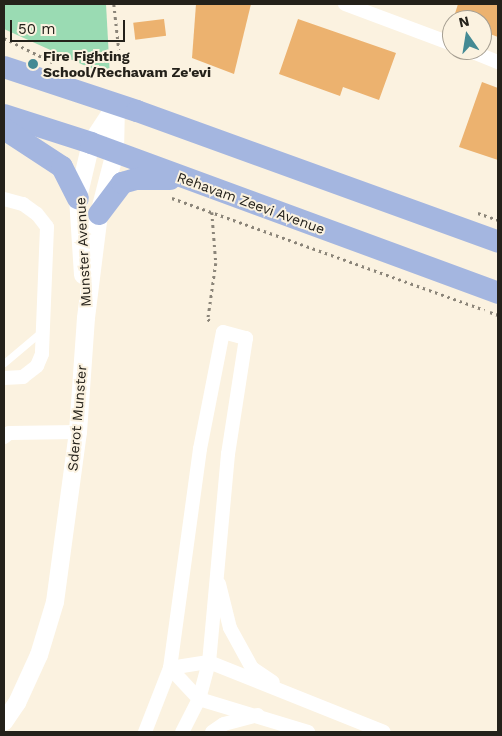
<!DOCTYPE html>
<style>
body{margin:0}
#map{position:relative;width:502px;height:736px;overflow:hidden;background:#fbf2e0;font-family:"Work Sans",sans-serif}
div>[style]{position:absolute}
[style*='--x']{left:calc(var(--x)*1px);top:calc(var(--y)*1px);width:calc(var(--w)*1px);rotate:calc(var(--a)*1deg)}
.green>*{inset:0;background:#9adbb3}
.building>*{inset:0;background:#ecb26f;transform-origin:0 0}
.path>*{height:2.5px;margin-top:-1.25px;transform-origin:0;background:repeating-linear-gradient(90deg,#8b8579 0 2.5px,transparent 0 6.5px)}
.service>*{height:7px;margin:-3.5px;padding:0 3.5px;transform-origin:3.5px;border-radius:3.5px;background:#fff}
.minor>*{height:14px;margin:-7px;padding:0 7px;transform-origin:7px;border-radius:7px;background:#fff}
.tertiary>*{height:18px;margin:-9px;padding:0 9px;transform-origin:9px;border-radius:9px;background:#fff}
.primary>*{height:22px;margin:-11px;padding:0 11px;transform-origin:11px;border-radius:11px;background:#a4b6e0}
.dots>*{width:14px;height:14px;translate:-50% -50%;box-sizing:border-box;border:2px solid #fbf2e0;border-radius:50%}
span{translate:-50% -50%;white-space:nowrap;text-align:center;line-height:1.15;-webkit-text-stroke:4px #fbf2e0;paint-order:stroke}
.poi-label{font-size:14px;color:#24211a;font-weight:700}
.left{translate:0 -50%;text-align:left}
.street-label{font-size:14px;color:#24211a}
.frame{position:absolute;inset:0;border:5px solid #24211a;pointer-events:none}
.north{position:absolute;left:442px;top:10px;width:50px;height:50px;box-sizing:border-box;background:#fbf2e0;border:1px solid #a59e91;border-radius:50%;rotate:347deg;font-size:14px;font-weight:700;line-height:20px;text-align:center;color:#24211a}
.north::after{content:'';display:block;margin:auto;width:18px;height:22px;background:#448a94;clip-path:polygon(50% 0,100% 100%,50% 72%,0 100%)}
.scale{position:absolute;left:10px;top:20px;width:115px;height:22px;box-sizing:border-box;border:2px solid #24211a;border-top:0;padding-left:6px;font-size:15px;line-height:18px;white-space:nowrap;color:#24211a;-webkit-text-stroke:4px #fbf2e0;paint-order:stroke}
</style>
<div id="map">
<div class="green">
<i style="clip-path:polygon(4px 4px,106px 4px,110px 77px,4px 29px)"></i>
</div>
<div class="building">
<i style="clip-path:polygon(196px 4px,251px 4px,234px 74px,192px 58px)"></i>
<i style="clip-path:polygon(458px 4px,498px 4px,498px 37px,482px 31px,482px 20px,453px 20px)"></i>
<i style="left:164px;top:19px;width:17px;height:31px;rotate:83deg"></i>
<i style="clip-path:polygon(298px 19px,396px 53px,379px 100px,343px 87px,340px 96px,279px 74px)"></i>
<i style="clip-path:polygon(482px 82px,498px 88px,498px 160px,459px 147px)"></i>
</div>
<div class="path">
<i style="--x:114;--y:4;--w:46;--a:83.8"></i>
<i style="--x:4;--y:38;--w:54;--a:26.6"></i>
<i style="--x:172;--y:198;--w:332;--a:19.7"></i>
<i style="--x:212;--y:212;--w:51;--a:85.5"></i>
<i style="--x:216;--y:263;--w:57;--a:98.1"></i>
<i style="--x:208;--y:319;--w:6;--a:45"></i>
<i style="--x:478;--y:213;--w:21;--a:19"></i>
<i style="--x:490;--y:312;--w:9;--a:21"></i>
</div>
<div class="service">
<i style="--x:4;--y:363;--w:50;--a:-40.1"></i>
</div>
<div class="minor">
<i style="--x:345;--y:4;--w:114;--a:20.5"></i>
<i style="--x:468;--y:50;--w:32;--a:22"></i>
<i style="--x:4;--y:199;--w:20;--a:15"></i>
<i style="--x:23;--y:204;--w:17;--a:36"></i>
<i style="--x:37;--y:214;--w:16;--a:52"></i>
<i style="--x:47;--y:227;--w:127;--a:92.3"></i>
<i style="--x:42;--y:354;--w:13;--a:113"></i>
<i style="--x:37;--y:366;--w:18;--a:142"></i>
<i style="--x:23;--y:377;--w:19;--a:177"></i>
<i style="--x:4;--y:437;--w:6;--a:-39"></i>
<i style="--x:9;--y:433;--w:69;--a:-0.8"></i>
<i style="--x:219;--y:584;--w:45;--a:76"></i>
<i style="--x:230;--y:628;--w:46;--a:61.2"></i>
<i style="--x:252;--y:668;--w:25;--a:34"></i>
<i style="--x:170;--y:668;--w:39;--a:-9"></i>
<i style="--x:209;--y:662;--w:188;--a:21.8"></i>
<i style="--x:170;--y:668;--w:42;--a:46.9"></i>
<i style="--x:199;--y:699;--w:114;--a:16.8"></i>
<i style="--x:145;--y:732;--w:69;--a:-68.7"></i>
<i style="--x:170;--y:668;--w:221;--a:-82.2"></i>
<i style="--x:200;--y:449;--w:119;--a:-78.9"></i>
<i style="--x:223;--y:332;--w:24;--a:15"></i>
<i style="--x:246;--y:338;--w:117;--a:98.8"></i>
<i style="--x:228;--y:454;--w:209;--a:95.2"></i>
<i style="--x:209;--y:662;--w:38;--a:105"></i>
<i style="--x:199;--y:699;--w:37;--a:117"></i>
<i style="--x:212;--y:732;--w:14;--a:-34"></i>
<i style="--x:224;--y:724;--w:35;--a:-15"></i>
</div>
<div class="tertiary">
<i style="--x:83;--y:275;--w:77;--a:-93.7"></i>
<i style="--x:78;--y:198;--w:57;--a:-76.7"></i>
<i style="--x:91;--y:143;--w:45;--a:-56.7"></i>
<i style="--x:4;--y:722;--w:23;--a:-56"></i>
<i style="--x:17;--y:703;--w:53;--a:-65.4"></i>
<i style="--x:39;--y:655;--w:55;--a:-73.2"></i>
<i style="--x:55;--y:602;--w:172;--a:-82.3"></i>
<i style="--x:78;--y:432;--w:114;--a:-86"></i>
<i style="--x:86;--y:318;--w:105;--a:-82.9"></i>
<i style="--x:99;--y:214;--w:64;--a:-75.5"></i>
<i style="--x:115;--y:152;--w:47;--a:-88.8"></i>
</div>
<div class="primary">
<i style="--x:4;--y:67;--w:140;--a:18.3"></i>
<i style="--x:137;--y:111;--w:384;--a:19.9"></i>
<i style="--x:4;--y:115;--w:91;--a:17.8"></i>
<i style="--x:91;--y:143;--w:434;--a:20.2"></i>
<i style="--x:4;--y:129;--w:69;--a:33.2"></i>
<i style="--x:62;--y:167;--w:35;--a:63"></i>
<i style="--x:99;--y:214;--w:39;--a:-53"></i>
<i style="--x:122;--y:183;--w:15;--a:-16"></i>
<i style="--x:136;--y:179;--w:34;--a:0"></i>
</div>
<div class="dots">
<i style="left:33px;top:64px;background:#448a94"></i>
</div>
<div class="poi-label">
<span class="left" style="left:43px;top:64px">Fire Fighting<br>School/Rechavam Ze'evi</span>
</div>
<div class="street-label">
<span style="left:251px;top:203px;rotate:20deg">Rehavam Zeevi Avenue</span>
<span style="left:83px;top:252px;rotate:-93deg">Munster Avenue</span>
<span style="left:77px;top:418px;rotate:-85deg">Sderot Munster</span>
</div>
<div class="frame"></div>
<div class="north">N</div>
<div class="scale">50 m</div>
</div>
